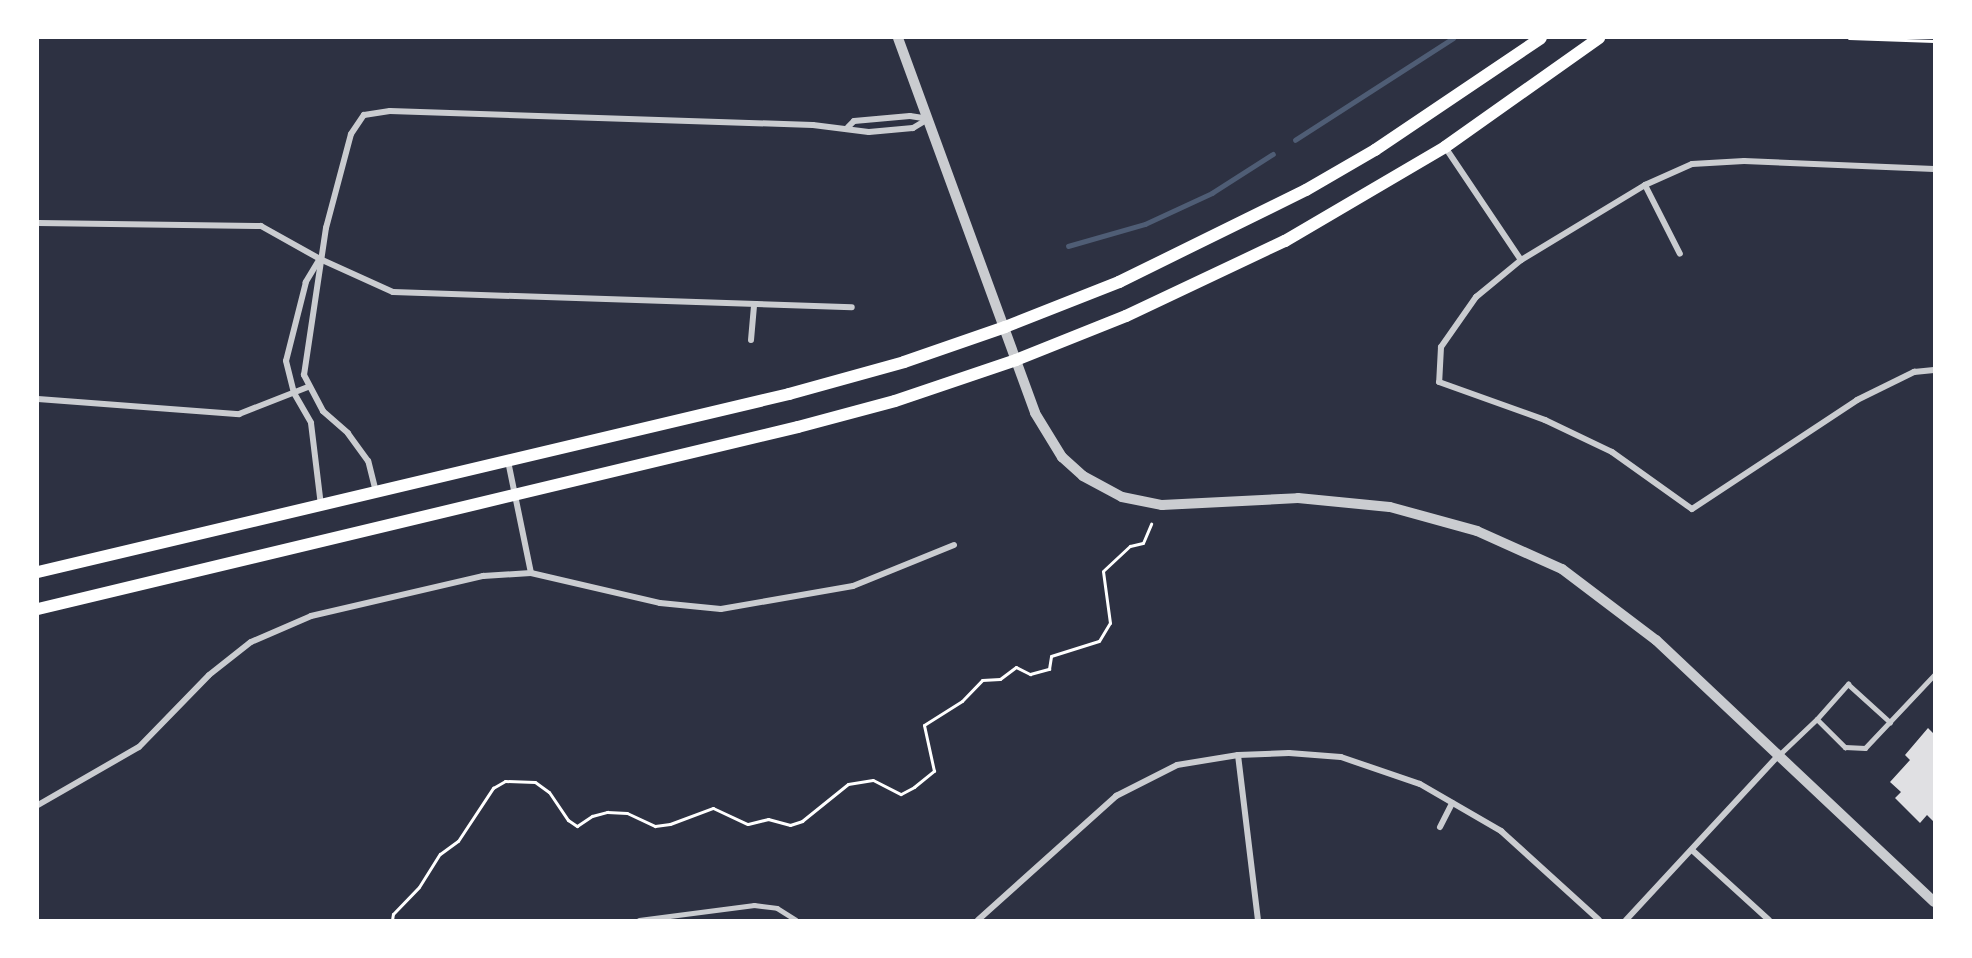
<!DOCTYPE html>
<style>
body{margin:0}
#map{position:relative;width:1972px;height:958px;overflow:hidden;background:#2d3142;font-family:Manrope,sans-serif}
div>[style]{position:absolute}
[style*='--x']{left:calc(var(--x)*1px);top:calc(var(--y)*1px);width:calc(var(--w)*1px);rotate:calc(var(--a)*1deg)}
.stream>*{height:4.5px;margin:-2.25px;padding:0 2.25px;transform-origin:2.25px;border-radius:2.25px;background:#4f5d75}
.building>*{inset:0;background:#e0e0e3}
.path>*{height:3px;margin:-1.5px;padding:0 1.5px;transform-origin:1.5px;border-radius:1.5px;background:#fff}
.service>*{height:4.5px;margin:-2.25px;padding:0 2.25px;transform-origin:2.25px;border-radius:2.25px;background:#caccd0}
.minor>*{height:6px;margin:-3px;padding:0 3px;transform-origin:3px;border-radius:3px;background:#caccd0}
.tertiary>*{height:10px;margin:-5px;padding:0 5px;transform-origin:5px;border-radius:5px;background:#caccd0}
.secondary>*{height:12px;margin:-6px;padding:0 6px;transform-origin:6px;border-radius:6px;background:#fff}
span{translate:-50% -50%;white-space:nowrap;text-align:center;line-height:1.15;-webkit-text-stroke:4.5px #fff;paint-order:stroke}
.frame{position:absolute;inset:0;border:39px solid #fff;pointer-events:none}
</style>
<div id="map">
<div class="stream">
<i style="--x:1295;--y:140;--w:188;--a:-32.8"></i>
<i style="--x:1068;--y:246;--w:80;--a:-15.9"></i>
<i style="--x:1145;--y:224;--w:74;--a:-24.8"></i>
<i style="--x:1212;--y:193;--w:72;--a:-32.6"></i>
</div>
<div class="building">
<i style="clip-path:polygon(1928px 728px,1934px 734px,1934px 822px,1927px 815px,1920px 823px,1895px 798px,1901px 792px,1890px 782px,1910px 760px,1905px 755px)"></i>
</div>
<div class="path">
<i style="--x:1849;--y:38;--w:85;--a:2"></i>
<i style="--x:392;--y:920;--w:6;--a:-81"></i>
<i style="--x:393;--y:914;--w:37;--a:-46"></i>
<i style="--x:419;--y:887;--w:39;--a:-58"></i>
<i style="--x:440;--y:854;--w:22;--a:-36"></i>
<i style="--x:458;--y:841;--w:64;--a:-56.6"></i>
<i style="--x:493;--y:788;--w:14;--a:-30"></i>
<i style="--x:505;--y:781;--w:30;--a:2"></i>
<i style="--x:535;--y:782;--w:17;--a:36"></i>
<i style="--x:549;--y:792;--w:34;--a:56"></i>
<i style="--x:568;--y:820;--w:11;--a:34"></i>
<i style="--x:577;--y:826;--w:18;--a:-34"></i>
<i style="--x:592;--y:816;--w:16;--a:-15"></i>
<i style="--x:607;--y:812;--w:20;--a:3"></i>
<i style="--x:627;--y:813;--w:31;--a:25"></i>
<i style="--x:655;--y:826;--w:15;--a:-8"></i>
<i style="--x:670;--y:824;--w:46;--a:-20.4"></i>
<i style="--x:713;--y:808;--w:38;--a:25"></i>
<i style="--x:748;--y:824;--w:21;--a:-14"></i>
<i style="--x:768;--y:819;--w:23;--a:15"></i>
<i style="--x:790;--y:825;--w:13;--a:-18"></i>
<i style="--x:802;--y:821;--w:59;--a:-38.8"></i>
<i style="--x:848;--y:784;--w:25;--a:-9"></i>
<i style="--x:873;--y:780;--w:31;--a:27"></i>
<i style="--x:901;--y:794;--w:15;--a:-28"></i>
<i style="--x:914;--y:787;--w:26;--a:-39"></i>
<i style="--x:934;--y:771;--w:47;--a:-102.3"></i>
<i style="--x:924;--y:725;--w:45;--a:-32.3"></i>
<i style="--x:962;--y:701;--w:29;--a:-46"></i>
<i style="--x:982;--y:680;--w:18;--a:-3"></i>
<i style="--x:1000;--y:679;--w:20;--a:-37"></i>
<i style="--x:1016;--y:667;--w:16;--a:27"></i>
<i style="--x:1030;--y:674;--w:20;--a:-15"></i>
<i style="--x:1049;--y:669;--w:13;--a:-81"></i>
<i style="--x:1051;--y:656;--w:50;--a:-17.4"></i>
<i style="--x:1099;--y:641;--w:21;--a:-59"></i>
<i style="--x:1110;--y:623;--w:52;--a:-97.7"></i>
<i style="--x:1103;--y:571;--w:37;--a:-43"></i>
<i style="--x:1130;--y:546;--w:13;--a:-13"></i>
<i style="--x:1143;--y:543;--w:21;--a:-67"></i>
</div>
<div class="service">
<i style="--x:1817;--y:719;--w:47;--a:-48.5"></i>
<i style="--x:1848;--y:684;--w:57;--a:42.1"></i>
<i style="--x:1779;--y:755;--w:52;--a:-43.5"></i>
<i style="--x:1817;--y:719;--w:40;--a:45"></i>
<i style="--x:1845;--y:747;--w:20;--a:3"></i>
<i style="--x:1865;--y:748;--w:100;--a:-46.6"></i>
<i style="--x:639;--y:920;--w:116;--a:-7.4"></i>
<i style="--x:754;--y:905;--w:23;--a:7"></i>
<i style="--x:777;--y:908;--w:22;--a:32"></i>
</div>
<div class="minor">
<i style="--x:848;--y:127;--w:8;--a:-45"></i>
<i style="--x:854;--y:121;--w:56;--a:-5.1"></i>
<i style="--x:910;--y:116;--w:18;--a:9"></i>
<i style="--x:1445;--y:147;--w:136;--a:56.1"></i>
<i style="--x:1934;--y:169;--w:190;--a:-177.6"></i>
<i style="--x:1744;--y:161;--w:52;--a:176.7"></i>
<i style="--x:1692;--y:164;--w:51;--a:155.9"></i>
<i style="--x:1645;--y:185;--w:145;--a:148.8"></i>
<i style="--x:1521;--y:260;--w:58;--a:140.6"></i>
<i style="--x:1476;--y:297;--w:61;--a:125"></i>
<i style="--x:1441;--y:347;--w:35;--a:93"></i>
<i style="--x:1439;--y:382;--w:113;--a:19.7"></i>
<i style="--x:1545;--y:420;--w:74;--a:25.5"></i>
<i style="--x:1612;--y:452;--w:98;--a:35.5"></i>
<i style="--x:1692;--y:509;--w:198;--a:-33.4"></i>
<i style="--x:1857;--y:400;--w:64;--a:-26.2"></i>
<i style="--x:1914;--y:372;--w:20;--a:-6"></i>
<i style="--x:1645;--y:185;--w:77;--a:63.1"></i>
<i style="--x:38;--y:223;--w:223;--a:0.8"></i>
<i style="--x:261;--y:226;--w:68;--a:29.2"></i>
<i style="--x:320;--y:259;--w:80;--a:24.3"></i>
<i style="--x:393;--y:292;--w:459;--a:1.9"></i>
<i style="--x:319;--y:260;--w:26;--a:121"></i>
<i style="--x:306;--y:282;--w:81;--a:104.2"></i>
<i style="--x:286;--y:361;--w:33;--a:76"></i>
<i style="--x:294;--y:393;--w:34;--a:60"></i>
<i style="--x:311;--y:423;--w:84;--a:83.1"></i>
<i style="--x:751;--y:340;--w:36;--a:-85"></i>
<i style="--x:38;--y:399;--w:202;--a:4.3"></i>
<i style="--x:239;--y:414;--w:74;--a:-21.4"></i>
<i style="--x:508;--y:461;--w:114;--a:78.4"></i>
<i style="--x:376;--y:492;--w:32;--a:-104"></i>
<i style="--x:368;--y:461;--w:34;--a:-126"></i>
<i style="--x:348;--y:433;--w:33;--a:-139"></i>
<i style="--x:323;--y:411;--w:41;--a:-117.8"></i>
<i style="--x:304;--y:375;--w:149;--a:-81.5"></i>
<i style="--x:326;--y:228;--w:97;--a:-75.1"></i>
<i style="--x:351;--y:134;--w:23;--a:-56"></i>
<i style="--x:364;--y:115;--w:26;--a:-9"></i>
<i style="--x:390;--y:111;--w:423;--a:1.9"></i>
<i style="--x:813;--y:125;--w:56;--a:7.1"></i>
<i style="--x:869;--y:132;--w:44;--a:-5.2"></i>
<i style="--x:913;--y:128;--w:17;--a:-31"></i>
<i style="--x:1238;--y:755;--w:166;--a:83.1"></i>
<i style="--x:38;--y:805;--w:116;--a:-29.9"></i>
<i style="--x:139;--y:747;--w:100;--a:-45.8"></i>
<i style="--x:209;--y:675;--w:53;--a:-38.2"></i>
<i style="--x:251;--y:642;--w:65;--a:-23.4"></i>
<i style="--x:311;--y:616;--w:177;--a:-13.1"></i>
<i style="--x:483;--y:576;--w:48;--a:-3.6"></i>
<i style="--x:531;--y:573;--w:132;--a:13.1"></i>
<i style="--x:660;--y:603;--w:61;--a:5.6"></i>
<i style="--x:721;--y:609;--w:134;--a:-9.9"></i>
<i style="--x:853;--y:586;--w:109;--a:-22.1"></i>
<i style="--x:1440;--y:827;--w:27;--a:-63"></i>
<i style="--x:1692;--y:850;--w:104;--a:42.3"></i>
<i style="--x:978;--y:920;--w:186;--a:-41.9"></i>
<i style="--x:1116;--y:796;--w:68;--a:-26.9"></i>
<i style="--x:1177;--y:765;--w:62;--a:-9.3"></i>
<i style="--x:1238;--y:755;--w:51;--a:-2.2"></i>
<i style="--x:1289;--y:753;--w:52;--a:4.4"></i>
<i style="--x:1341;--y:757;--w:83;--a:18.9"></i>
<i style="--x:1420;--y:784;--w:94;--a:30.1"></i>
<i style="--x:1501;--y:831;--w:132;--a:42.2"></i>
<i style="--x:1626;--y:920;--w:222;--a:-47.2"></i>
</div>
<div class="tertiary">
<i style="--x:898;--y:38;--w:399;--a:69.9"></i>
<i style="--x:1035;--y:413;--w:52;--a:58.5"></i>
<i style="--x:1062;--y:457;--w:28;--a:42"></i>
<i style="--x:1083;--y:476;--w:44;--a:28.3"></i>
<i style="--x:1122;--y:497;--w:41;--a:11.3"></i>
<i style="--x:1162;--y:505;--w:136;--a:-2.9"></i>
<i style="--x:1298;--y:498;--w:92;--a:5.6"></i>
<i style="--x:1390;--y:507;--w:90;--a:15.4"></i>
<i style="--x:1477;--y:531;--w:93;--a:24.1"></i>
<i style="--x:1562;--y:569;--w:118;--a:37.1"></i>
<i style="--x:1656;--y:640;--w:382;--a:43.3"></i>
</div>
<div class="secondary">
<i style="--x:38;--y:572;--w:772;--a:-13.33"></i>
<i style="--x:789;--y:394;--w:119;--a:-15.5"></i>
<i style="--x:904;--y:362;--w:107;--a:-19.1"></i>
<i style="--x:1005;--y:327;--w:123;--a:-21.5"></i>
<i style="--x:1119;--y:282;--w:208;--a:-26.2"></i>
<i style="--x:1306;--y:190;--w:80;--a:-30.1"></i>
<i style="--x:1375;--y:150;--w:200;--a:-34"></i>
<i style="--x:38;--y:609;--w:781;--a:-13.47"></i>
<i style="--x:798;--y:427;--w:100;--a:-15"></i>
<i style="--x:895;--y:401;--w:128;--a:-18.7"></i>
<i style="--x:1016;--y:360;--w:118;--a:-21.8"></i>
<i style="--x:1126;--y:316;--w:176;--a:-25.3"></i>
<i style="--x:1285;--y:241;--w:186;--a:-30.4"></i>
<i style="--x:1445;--y:147;--w:189;--a:-35.3"></i>
</div>
<div class="frame"></div>
</div>
